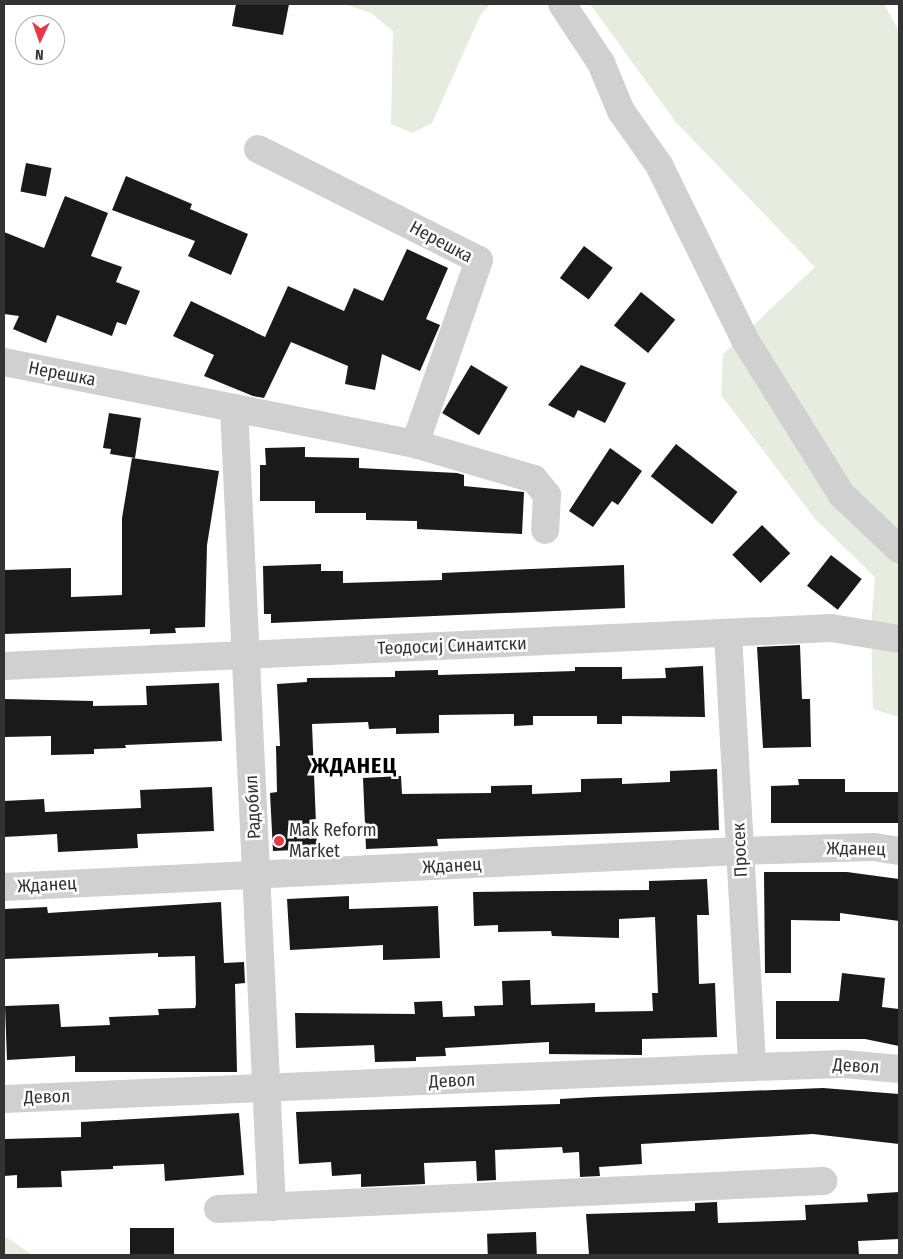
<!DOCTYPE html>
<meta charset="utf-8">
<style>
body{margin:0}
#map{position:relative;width:903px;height:1259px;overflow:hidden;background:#fff;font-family:"Fira Sans Condensed",sans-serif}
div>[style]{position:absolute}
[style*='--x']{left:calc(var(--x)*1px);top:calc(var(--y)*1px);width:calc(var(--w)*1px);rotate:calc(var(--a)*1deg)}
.green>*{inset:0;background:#e6ecdf}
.building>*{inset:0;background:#1a1a1a;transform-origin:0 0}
.street>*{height:28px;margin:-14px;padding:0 14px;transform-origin:14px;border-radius:14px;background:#d0d0d0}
.dots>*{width:14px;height:14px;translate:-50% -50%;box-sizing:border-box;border:2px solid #fff;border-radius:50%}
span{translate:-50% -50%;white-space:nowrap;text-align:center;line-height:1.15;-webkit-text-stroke:5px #fff;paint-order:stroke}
.street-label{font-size:18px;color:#333}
.poi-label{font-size:18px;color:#333}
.left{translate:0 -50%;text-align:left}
.district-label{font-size:22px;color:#000;font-weight:700;letter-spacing:1px}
.frame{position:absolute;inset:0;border:5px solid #333;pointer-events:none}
.north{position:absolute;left:15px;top:15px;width:50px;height:50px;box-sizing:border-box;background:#fff;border:1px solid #adadad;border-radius:50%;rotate:183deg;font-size:14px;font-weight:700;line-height:20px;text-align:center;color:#333}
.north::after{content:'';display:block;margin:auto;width:18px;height:22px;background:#e63946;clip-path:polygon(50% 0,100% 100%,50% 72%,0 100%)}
</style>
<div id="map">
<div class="green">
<i style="clip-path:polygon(344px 4px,490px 4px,481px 14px,432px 123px,412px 133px,391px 124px,393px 31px,371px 13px)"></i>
<i style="clip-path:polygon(590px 4px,884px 4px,899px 31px,899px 717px,873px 709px,871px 626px,875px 577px,816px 520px,721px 395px,723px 354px,815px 267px,675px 121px)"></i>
<i style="clip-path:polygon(4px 1236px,33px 1255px,4px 1255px)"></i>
</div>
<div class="building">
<i style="clip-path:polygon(236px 4px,289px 4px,283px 35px,232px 26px)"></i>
<i style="left:26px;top:163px;width:26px;height:29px;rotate:11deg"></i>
<i style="clip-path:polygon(126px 176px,192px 204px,190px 209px,248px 234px,231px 275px,188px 256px,195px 241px,112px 210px)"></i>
<i style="clip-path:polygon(65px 196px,108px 213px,91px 256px,122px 267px,116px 282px,140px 291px,126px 325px,117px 322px,112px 336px,57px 315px,46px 343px,13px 329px,19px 316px,4px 314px,4px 232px,44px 248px)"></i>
<i style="left:584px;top:246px;width:36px;height:40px;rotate:37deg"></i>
<i style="clip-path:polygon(407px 249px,448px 268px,426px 319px,440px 325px,420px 371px,382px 354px,375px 390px,345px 384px,348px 366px,291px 342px,264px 398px,253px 396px,204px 376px,214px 355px,173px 336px,191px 301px,265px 337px,288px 286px,344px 311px,354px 288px,383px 301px)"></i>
<i style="left:641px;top:292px;width:44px;height:43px;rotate:39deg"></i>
<i style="left:471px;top:365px;width:43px;height:56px;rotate:31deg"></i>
<i style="clip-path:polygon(581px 365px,626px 383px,605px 423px,578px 410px,574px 418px,548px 405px)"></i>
<i style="clip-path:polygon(109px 413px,141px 418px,135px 458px,110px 454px,111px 449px,103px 448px)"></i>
<i style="left:676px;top:444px;width:78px;height:41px;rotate:38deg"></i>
<i style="clip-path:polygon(305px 447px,305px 457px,359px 458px,359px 468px,457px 473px,464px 475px,464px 486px,524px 492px,522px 534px,417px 529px,417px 521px,366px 520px,366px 513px,315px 513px,315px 501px,260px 501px,260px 465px,266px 465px,265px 448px)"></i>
<i style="clip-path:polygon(610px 448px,642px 471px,618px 505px,612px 501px,593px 527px,569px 511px)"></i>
<i style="clip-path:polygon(132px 458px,219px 471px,207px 545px,205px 627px,175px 628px,176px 633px,150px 634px,150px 629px,4px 634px,4px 570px,71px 568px,71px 597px,122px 595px,122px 518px)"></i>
<i style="left:762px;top:525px;width:40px;height:42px;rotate:45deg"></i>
<i style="left:831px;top:555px;width:39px;height:39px;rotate:38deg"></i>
<i style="clip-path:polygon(321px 564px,321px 571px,343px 571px,343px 583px,442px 580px,442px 573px,624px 565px,625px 608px,271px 623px,271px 614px,264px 614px,263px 566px)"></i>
<i style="clip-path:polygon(800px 645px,802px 699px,810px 699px,811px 747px,763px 748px,757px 647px)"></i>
<i style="clip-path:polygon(703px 666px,705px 717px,622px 716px,622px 724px,597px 724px,597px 716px,533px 716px,533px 725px,514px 726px,514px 714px,439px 715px,439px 733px,396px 734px,396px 728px,369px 729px,368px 722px,312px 724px,317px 849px,273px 851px,270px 793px,277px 792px,276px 746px,280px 746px,277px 684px,307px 682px,307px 678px,395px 677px,395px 671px,438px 670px,438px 675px,575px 671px,575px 667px,622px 667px,622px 679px,666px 678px,665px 668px)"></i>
<i style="clip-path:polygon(219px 683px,222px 741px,125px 745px,126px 748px,94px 749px,94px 754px,51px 755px,51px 736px,4px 737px,4px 699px,93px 701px,93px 706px,147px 705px,146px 686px)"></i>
<i style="clip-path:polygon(717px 769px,719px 830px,437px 839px,438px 846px,366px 849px,363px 778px,401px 776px,402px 794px,491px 793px,491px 786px,532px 785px,532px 794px,581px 792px,581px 779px,622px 778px,622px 784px,670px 782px,670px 771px)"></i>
<i style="clip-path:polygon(798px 779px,845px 779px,845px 792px,899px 792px,899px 823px,771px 823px,771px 786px,799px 785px)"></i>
<i style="clip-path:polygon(212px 787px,214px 831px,137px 834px,138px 848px,58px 852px,57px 834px,4px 837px,4px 801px,44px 799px,45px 812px,141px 808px,140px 790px)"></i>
<i style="clip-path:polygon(764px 872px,847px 872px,899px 879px,899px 921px,840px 913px,840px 921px,791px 920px,791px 973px,765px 973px)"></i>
<i style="clip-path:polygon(707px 879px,709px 915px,697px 915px,699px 984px,715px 983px,717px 1037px,642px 1039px,642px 1055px,549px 1054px,549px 1042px,445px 1048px,446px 1056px,416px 1057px,416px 1061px,375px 1062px,374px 1045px,296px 1048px,295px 1013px,415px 1014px,414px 1002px,442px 1001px,443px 1017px,475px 1016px,474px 1006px,503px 1005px,502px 981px,530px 980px,531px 1005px,595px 1003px,595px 1012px,653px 1011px,652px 993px,658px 993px,655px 917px,619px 919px,619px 938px,552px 936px,551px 931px,498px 932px,498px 925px,474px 926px,473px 892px,649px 890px,649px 881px)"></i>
<i style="clip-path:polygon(349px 896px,349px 909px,438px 906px,440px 958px,383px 960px,383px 945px,290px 950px,287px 899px)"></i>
<i style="clip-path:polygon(221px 902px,224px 963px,244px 962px,245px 983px,235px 984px,237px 1072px,75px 1072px,75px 1056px,7px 1060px,5px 1006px,59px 1004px,61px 1027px,110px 1025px,109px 1017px,159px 1015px,158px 1009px,195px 1008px,196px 1004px,195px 956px,158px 957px,158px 953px,4px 959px,4px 909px,47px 907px,48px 913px)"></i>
<i style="clip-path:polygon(842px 973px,885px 978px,882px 1007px,899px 1009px,899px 1046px,865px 1039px,776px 1039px,776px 1001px,839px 1001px)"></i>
<i style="clip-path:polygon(823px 1088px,899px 1094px,899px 1144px,813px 1134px,641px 1144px,642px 1164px,599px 1167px,600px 1176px,580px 1177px,579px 1152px,563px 1153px,562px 1147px,495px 1150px,496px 1180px,477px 1181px,476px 1161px,424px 1163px,425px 1184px,361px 1187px,361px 1174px,332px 1176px,331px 1162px,299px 1164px,296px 1112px,560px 1104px,560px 1099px,595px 1097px)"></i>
<i style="clip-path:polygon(239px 1113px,244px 1175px,165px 1181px,164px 1164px,113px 1166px,113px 1169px,61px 1171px,62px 1187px,17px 1188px,17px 1175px,4px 1176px,4px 1139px,81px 1137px,81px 1122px)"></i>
<i style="clip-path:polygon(899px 1192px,899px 1239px,858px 1241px,859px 1255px,589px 1255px,586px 1214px,695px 1211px,695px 1203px,717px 1202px,718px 1223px,806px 1220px,805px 1205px,868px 1202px,867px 1194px)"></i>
<i style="left:130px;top:1228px;width:44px;height:27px"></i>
<i style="left:536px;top:1232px;width:23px;height:49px;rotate:88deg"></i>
</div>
<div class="street">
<i style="--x:562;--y:4;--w:71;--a:56.5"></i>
<i style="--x:601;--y:63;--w:52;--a:67.4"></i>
<i style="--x:621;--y:111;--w:66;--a:54.9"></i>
<i style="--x:659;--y:165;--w:195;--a:63.8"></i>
<i style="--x:745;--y:340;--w:183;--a:58"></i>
<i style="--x:842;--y:495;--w:79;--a:43.5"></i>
<i style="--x:258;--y:149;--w:247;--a:26.7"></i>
<i style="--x:479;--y:260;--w:195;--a:109.2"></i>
<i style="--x:4;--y:362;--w:419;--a:11.3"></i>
<i style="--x:415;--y:444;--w:124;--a:16.4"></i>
<i style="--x:534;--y:479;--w:21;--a:51"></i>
<i style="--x:547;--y:495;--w:35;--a:93"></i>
<i style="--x:234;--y:408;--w:800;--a:87.28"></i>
<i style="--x:728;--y:634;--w:434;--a:86.8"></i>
<i style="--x:4;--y:666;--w:828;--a:-2.63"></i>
<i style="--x:831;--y:628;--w:69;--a:9.2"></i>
<i style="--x:4;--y:887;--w:737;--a:-2.8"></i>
<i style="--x:740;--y:851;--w:134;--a:-1.7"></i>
<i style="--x:874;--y:847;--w:25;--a:9"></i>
<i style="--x:4;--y:1099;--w:749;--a:-2.45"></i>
<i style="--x:752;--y:1067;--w:92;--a:-1.9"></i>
<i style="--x:844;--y:1064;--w:55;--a:5.2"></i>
<i style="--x:218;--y:1209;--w:606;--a:-2.65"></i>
</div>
<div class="dots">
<i style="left:279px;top:841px;background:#e63946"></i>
</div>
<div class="street-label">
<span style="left:441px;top:242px;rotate:28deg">Нерешка</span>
<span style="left:62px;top:374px;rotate:11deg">Нерешка</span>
<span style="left:452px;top:646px;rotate:-2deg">Теодосиј Синаитски</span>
<span style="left:253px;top:807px;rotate:-93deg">Радобил</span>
<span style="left:856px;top:849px;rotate:1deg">Жданец</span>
<span style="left:740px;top:850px;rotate:-93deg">Просек</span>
<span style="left:452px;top:866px;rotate:-3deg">Жданец</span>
<span style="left:47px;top:885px;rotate:-3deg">Жданец</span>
<span style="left:856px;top:1066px;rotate:3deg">Девол</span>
<span style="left:452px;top:1081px;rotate:-3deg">Девол</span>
<span style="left:47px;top:1097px;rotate:-2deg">Девол</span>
</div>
<div class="poi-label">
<span class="left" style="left:289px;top:841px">Mak Reform<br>Market</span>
</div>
<div class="district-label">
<span style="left:354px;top:766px">ЖДАНЕЦ</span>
</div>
<div class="frame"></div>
<div class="north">N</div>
</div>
